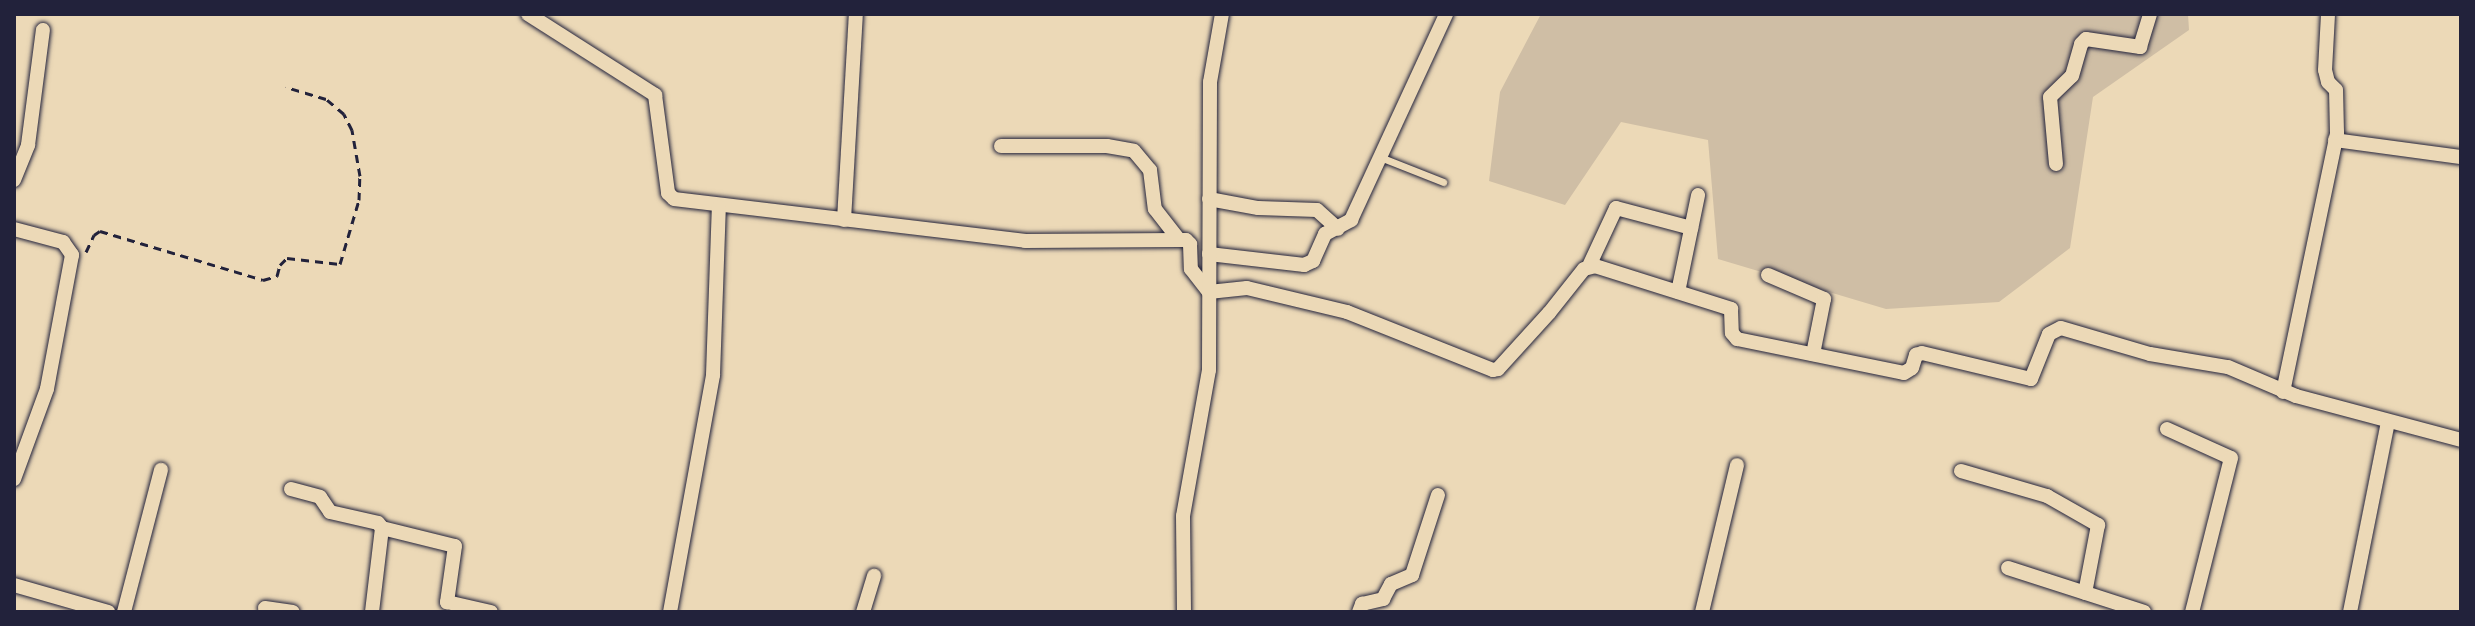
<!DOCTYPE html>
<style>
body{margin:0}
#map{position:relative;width:2475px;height:626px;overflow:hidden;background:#ecd9b7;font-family:Pangolin,sans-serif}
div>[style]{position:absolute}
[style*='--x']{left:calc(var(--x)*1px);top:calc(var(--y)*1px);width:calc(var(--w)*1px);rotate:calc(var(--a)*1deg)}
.green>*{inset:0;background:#cfbea5}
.path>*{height:3px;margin-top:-1.5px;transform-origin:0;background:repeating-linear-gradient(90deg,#22223b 0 8px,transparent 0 14px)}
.roads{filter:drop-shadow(0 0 2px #22223b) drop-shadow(0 0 2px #22223b)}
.lane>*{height:7px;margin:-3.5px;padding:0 3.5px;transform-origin:3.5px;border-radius:3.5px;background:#ecd9b7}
.street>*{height:14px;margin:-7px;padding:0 7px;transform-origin:7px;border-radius:7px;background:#ecd9b7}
span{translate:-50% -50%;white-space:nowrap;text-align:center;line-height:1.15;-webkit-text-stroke:8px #ecd9b7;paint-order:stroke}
.frame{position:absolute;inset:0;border:16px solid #22223b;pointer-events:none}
</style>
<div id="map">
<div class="green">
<i style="clip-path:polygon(1541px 14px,2188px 14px,2189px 30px,2093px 97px,2070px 248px,1999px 302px,1886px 309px,1718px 259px,1708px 140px,1621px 122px,1565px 205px,1489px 181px,1500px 92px)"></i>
</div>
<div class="path">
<i style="--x:86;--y:252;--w:19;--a:-65"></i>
<i style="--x:94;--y:235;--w:7;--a:-34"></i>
<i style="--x:100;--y:231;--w:170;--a:16.7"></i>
<i style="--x:263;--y:280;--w:15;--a:-16"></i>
<i style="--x:277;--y:276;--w:11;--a:-75"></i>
<i style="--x:280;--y:265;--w:10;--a:-45"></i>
<i style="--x:287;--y:258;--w:53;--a:6.5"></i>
<i style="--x:340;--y:264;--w:67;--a:-73.5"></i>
<i style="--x:359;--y:200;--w:24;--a:-88"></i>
<i style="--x:360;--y:176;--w:47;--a:-99.9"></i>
<i style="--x:352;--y:130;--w:18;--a:-117"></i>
<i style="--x:344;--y:114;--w:23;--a:-140"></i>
<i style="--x:326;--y:99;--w:42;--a:-163.3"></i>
</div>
<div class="roads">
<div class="lane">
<i style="--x:1380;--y:157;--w:68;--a:21.6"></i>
</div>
<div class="street">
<i style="--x:528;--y:14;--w:151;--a:32.5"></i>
<i style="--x:655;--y:95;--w:99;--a:82.4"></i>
<i style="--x:668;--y:193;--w:8;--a:45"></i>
<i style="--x:674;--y:199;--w:354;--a:6.8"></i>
<i style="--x:1025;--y:241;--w:161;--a:-0.4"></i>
<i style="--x:1186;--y:240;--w:6;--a:45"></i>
<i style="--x:1190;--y:244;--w:25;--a:88"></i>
<i style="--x:1191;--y:269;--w:29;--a:52"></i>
<i style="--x:1209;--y:292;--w:38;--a:-6"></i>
<i style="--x:1247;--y:288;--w:103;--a:13.5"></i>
<i style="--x:1347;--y:312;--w:157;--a:21.7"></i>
<i style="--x:1493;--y:370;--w:5;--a:-11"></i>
<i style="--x:1498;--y:369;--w:76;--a:-47.7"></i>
<i style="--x:1549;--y:313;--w:56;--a:-51.5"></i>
<i style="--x:1584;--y:269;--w:11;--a:-15"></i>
<i style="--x:1595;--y:266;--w:143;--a:17.5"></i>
<i style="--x:1731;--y:309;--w:24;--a:88"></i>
<i style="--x:1732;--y:333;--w:8;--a:50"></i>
<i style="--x:1737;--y:339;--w:170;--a:11.5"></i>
<i style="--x:1904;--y:373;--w:9;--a:-32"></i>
<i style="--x:1912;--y:368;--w:14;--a:-73"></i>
<i style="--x:1916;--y:355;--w:6;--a:-18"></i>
<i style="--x:1922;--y:353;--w:112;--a:13.4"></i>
<i style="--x:2031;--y:379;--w:48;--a:-68.2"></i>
<i style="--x:2049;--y:334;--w:13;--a:-27"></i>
<i style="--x:2061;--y:328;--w:93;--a:16.3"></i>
<i style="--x:2150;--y:354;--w:79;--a:9.5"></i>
<i style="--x:2228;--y:367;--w:74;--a:23.1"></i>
<i style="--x:2296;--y:396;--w:171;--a:14.9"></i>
<i style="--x:2335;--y:140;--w:127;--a:7.7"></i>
<i style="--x:1001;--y:146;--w:106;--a:0"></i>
<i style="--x:1107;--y:146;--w:27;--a:10"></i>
<i style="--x:1134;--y:151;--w:25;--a:50"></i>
<i style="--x:1150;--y:170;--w:39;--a:83"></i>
<i style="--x:1155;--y:209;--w:39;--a:52"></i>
<i style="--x:2056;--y:164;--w:67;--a:-95.1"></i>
<i style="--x:2050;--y:97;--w:30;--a:-44"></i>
<i style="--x:2072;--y:76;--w:33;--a:-74"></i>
<i style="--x:2081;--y:44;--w:7;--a:-45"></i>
<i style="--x:2086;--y:39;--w:55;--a:8.4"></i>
<i style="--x:2140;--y:47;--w:34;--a:-73"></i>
<i style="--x:14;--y:180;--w:38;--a:-68"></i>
<i style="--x:28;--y:145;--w:116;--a:-82.6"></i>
<i style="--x:1209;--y:199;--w:50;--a:10.4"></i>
<i style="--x:1258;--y:208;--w:59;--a:1.9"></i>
<i style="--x:1317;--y:210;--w:28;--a:42"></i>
<i style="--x:844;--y:220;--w:206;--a:-86.7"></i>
<i style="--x:14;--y:229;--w:51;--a:14.9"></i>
<i style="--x:63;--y:242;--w:16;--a:55"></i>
<i style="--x:72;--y:255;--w:136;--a:100.6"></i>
<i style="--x:47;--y:389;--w:96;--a:110.1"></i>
<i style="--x:1209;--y:254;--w:96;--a:6.6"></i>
<i style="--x:1304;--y:265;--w:10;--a:-24"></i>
<i style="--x:1313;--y:261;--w:30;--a:-66"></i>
<i style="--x:1325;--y:234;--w:30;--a:-28"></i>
<i style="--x:1351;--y:220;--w:227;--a:-65.2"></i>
<i style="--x:1589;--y:266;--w:64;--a:-65"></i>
<i style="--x:1616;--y:208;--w:78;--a:14.9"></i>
<i style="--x:1768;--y:275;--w:61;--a:23.2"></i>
<i style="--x:1824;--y:299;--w:56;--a:101.3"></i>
<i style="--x:1678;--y:292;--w:99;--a:-78.3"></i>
<i style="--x:2283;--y:392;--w:265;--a:-78.2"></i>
<i style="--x:2337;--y:133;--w:43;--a:-91.3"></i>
<i style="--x:2336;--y:90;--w:11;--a:-135"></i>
<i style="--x:2328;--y:82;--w:12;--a:-104"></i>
<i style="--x:2325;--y:70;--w:56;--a:-86.9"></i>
<i style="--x:2167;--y:429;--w:70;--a:24.4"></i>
<i style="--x:2231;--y:458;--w:159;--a:104.2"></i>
<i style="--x:1961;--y:471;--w:90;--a:16.2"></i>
<i style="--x:2047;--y:496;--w:59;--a:29.6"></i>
<i style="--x:2098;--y:525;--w:69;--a:100.8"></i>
<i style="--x:291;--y:489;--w:30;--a:15"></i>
<i style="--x:320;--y:497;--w:18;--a:56"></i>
<i style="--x:330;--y:512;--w:49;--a:12.9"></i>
<i style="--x:378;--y:523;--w:6;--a:51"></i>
<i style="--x:382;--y:528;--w:85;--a:96.8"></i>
<i style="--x:382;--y:528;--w:75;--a:13.9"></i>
<i style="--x:455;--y:546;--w:57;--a:98.1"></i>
<i style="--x:447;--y:602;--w:45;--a:12.8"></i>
<i style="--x:2008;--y:568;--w:143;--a:17.9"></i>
<i style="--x:14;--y:585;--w:98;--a:16"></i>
<i style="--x:265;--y:608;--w:28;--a:8"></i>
<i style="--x:124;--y:612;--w:147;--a:-75.4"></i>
<i style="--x:670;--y:612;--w:241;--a:-79.7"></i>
<i style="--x:713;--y:375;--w:168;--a:-88"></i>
<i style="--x:863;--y:612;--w:38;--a:-73"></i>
<i style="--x:1184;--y:612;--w:96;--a:-90.6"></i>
<i style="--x:1183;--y:516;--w:148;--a:-79.9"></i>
<i style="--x:1209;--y:370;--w:288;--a:-89.8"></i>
<i style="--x:1210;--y:82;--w:69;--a:-80"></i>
<i style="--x:1359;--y:612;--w:9;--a:-69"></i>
<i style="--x:1362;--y:604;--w:22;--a:-13"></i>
<i style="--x:1383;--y:599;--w:17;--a:-62"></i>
<i style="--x:1391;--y:584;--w:23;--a:-23"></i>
<i style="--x:1412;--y:575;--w:84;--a:-72"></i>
<i style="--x:1702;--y:612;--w:151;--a:-76.6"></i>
<i style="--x:2350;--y:612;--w:194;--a:-78.7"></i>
</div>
</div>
<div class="frame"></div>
</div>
